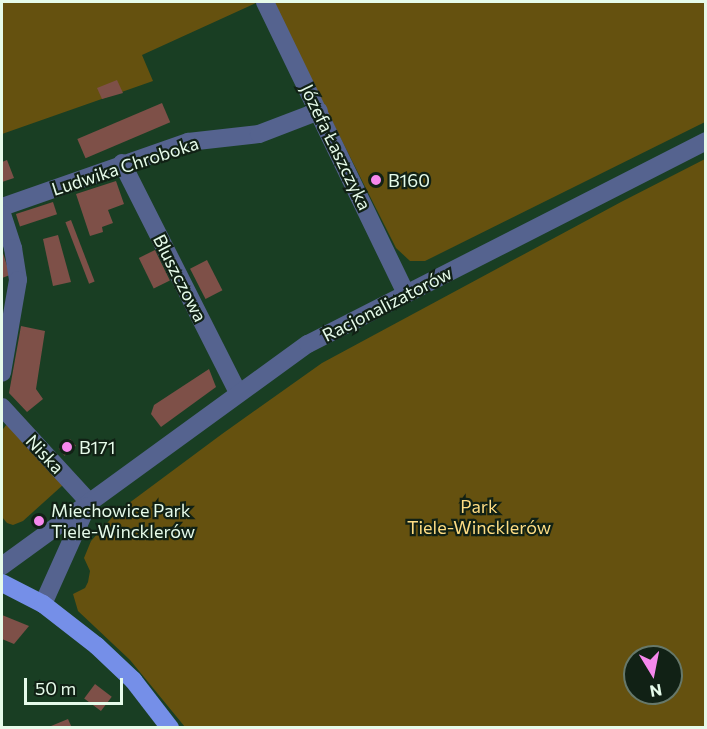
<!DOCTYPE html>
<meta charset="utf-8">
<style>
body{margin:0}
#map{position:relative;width:707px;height:729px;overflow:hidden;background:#193e23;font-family:Commissioner,sans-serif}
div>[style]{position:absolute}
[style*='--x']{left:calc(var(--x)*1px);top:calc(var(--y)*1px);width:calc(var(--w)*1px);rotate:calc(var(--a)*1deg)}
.green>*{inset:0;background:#65510f}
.building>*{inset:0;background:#7e5048;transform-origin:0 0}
.minor>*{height:18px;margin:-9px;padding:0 9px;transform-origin:9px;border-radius:9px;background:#55638f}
.major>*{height:18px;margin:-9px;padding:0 9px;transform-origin:9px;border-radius:9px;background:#758fe8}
.dots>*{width:16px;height:16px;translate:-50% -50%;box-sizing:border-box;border:3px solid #112115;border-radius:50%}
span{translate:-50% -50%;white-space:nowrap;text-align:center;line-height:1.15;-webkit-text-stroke:4.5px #112115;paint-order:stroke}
.street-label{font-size:18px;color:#e6fbea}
.poi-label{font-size:18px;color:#e6fbea}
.left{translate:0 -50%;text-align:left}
.park-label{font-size:18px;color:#fedd84}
.frame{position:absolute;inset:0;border:3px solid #e6fbea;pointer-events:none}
.north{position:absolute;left:623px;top:645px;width:60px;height:60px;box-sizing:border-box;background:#112115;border:2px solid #66786a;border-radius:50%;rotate:170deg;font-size:16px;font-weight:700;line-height:24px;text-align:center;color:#e6fbea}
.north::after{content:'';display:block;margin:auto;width:21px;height:27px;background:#f688ed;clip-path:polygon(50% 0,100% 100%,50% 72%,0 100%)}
.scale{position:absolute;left:24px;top:678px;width:99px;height:27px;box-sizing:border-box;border:3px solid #e6fbea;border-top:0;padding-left:8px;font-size:18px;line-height:21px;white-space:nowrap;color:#e6fbea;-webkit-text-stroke:4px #112115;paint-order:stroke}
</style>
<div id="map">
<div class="green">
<i style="clip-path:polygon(2px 2px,258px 2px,142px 55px,153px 81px,2px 134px)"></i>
<i style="clip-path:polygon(272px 2px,705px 2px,705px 122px,425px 261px,410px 261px,396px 248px)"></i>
<i style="clip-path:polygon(evenodd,705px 159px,705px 727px,185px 727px,130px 660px,78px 611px,73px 594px,85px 588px,88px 582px,90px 571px,84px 558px,91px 541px,117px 512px,222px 434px,322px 363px,621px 202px,705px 159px,635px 657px,671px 657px,671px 693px,635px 693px,635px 657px)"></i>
<i style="clip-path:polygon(7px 424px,64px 484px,23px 521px,13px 525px,7px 523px,2px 517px,3px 429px)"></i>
</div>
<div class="building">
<i style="clip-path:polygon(117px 80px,123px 93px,102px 99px,97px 88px)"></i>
<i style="left:162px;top:103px;width:21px;height:92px;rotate:67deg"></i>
<i style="clip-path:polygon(7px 160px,14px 178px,2px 182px,2px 162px)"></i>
<i style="left:379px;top:174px;width:9px;height:9px;rotate:69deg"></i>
<i style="clip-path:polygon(116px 181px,124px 204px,108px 210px,113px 223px,102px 227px,103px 232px,90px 236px,76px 194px)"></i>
<i style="left:53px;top:202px;width:13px;height:39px;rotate:72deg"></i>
<i style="left:71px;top:220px;width:66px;height:6px;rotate:69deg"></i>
<i style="clip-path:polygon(58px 235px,71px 282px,53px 286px,43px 239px)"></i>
<i style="clip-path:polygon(2px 250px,10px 275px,2px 278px)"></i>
<i style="left:155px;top:250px;width:34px;height:18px;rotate:64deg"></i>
<i style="left:207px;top:260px;width:34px;height:19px;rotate:63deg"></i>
<i style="clip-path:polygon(21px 326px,45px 331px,36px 389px,43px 399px,27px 412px,9px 393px)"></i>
<i style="clip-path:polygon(209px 369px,216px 387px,161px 427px,151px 414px,154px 405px)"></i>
<i style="left:70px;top:439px;width:9px;height:15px;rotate:49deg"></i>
<i style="clip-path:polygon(2px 615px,29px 626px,14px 644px,2px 639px)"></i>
<i style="left:95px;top:684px;width:21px;height:18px;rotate:37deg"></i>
<i style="clip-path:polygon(68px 719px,72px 728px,52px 728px,51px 726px)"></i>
</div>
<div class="minor">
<i style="--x:265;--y:2;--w:324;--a:64.2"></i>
<i style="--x:122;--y:163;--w:258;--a:63.2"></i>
<i style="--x:2;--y:207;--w:197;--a:-19.3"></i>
<i style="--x:188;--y:142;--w:71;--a:-6.4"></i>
<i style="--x:259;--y:134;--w:64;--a:-21"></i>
<i style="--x:2;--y:214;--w:36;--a:72"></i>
<i style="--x:13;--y:248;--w:32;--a:81"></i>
<i style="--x:18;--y:280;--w:94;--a:99.8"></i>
<i style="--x:2;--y:407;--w:129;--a:47.5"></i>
<i style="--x:2;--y:566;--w:378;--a:-36"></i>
<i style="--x:308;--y:344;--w:447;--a:-27"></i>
<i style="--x:43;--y:604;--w:107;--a:-65.8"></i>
</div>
<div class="major">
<i style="--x:2;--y:583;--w:46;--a:27.1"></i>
<i style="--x:43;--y:604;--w:68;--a:37.9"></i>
<i style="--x:97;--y:646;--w:50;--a:43.4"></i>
<i style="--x:133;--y:680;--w:61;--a:52.4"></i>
</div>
<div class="dots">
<i style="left:376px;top:180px;background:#f688ed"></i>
<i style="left:67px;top:447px;background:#f688ed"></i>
<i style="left:39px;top:521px;background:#f688ed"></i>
</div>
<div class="street-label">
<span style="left:336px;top:147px;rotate:64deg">Józefa Łaszczyka</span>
<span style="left:125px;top:166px;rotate:-18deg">Ludwika Chroboka</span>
<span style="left:180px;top:278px;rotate:63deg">Bluszczowa</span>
<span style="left:387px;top:304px;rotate:-27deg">Racjonalizatorów</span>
<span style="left:45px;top:454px;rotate:47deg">Niska</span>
</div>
<div class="poi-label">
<span class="left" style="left:388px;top:180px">B160</span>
<span class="left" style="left:79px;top:447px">B171</span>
<span class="left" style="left:51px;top:521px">Miechowice Park<br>Tiele-Wincklerów</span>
</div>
<div class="park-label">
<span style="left:479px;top:517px">Park<br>Tiele-Wincklerów</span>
</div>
<div class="frame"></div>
<div class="north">N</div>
<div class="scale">50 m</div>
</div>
